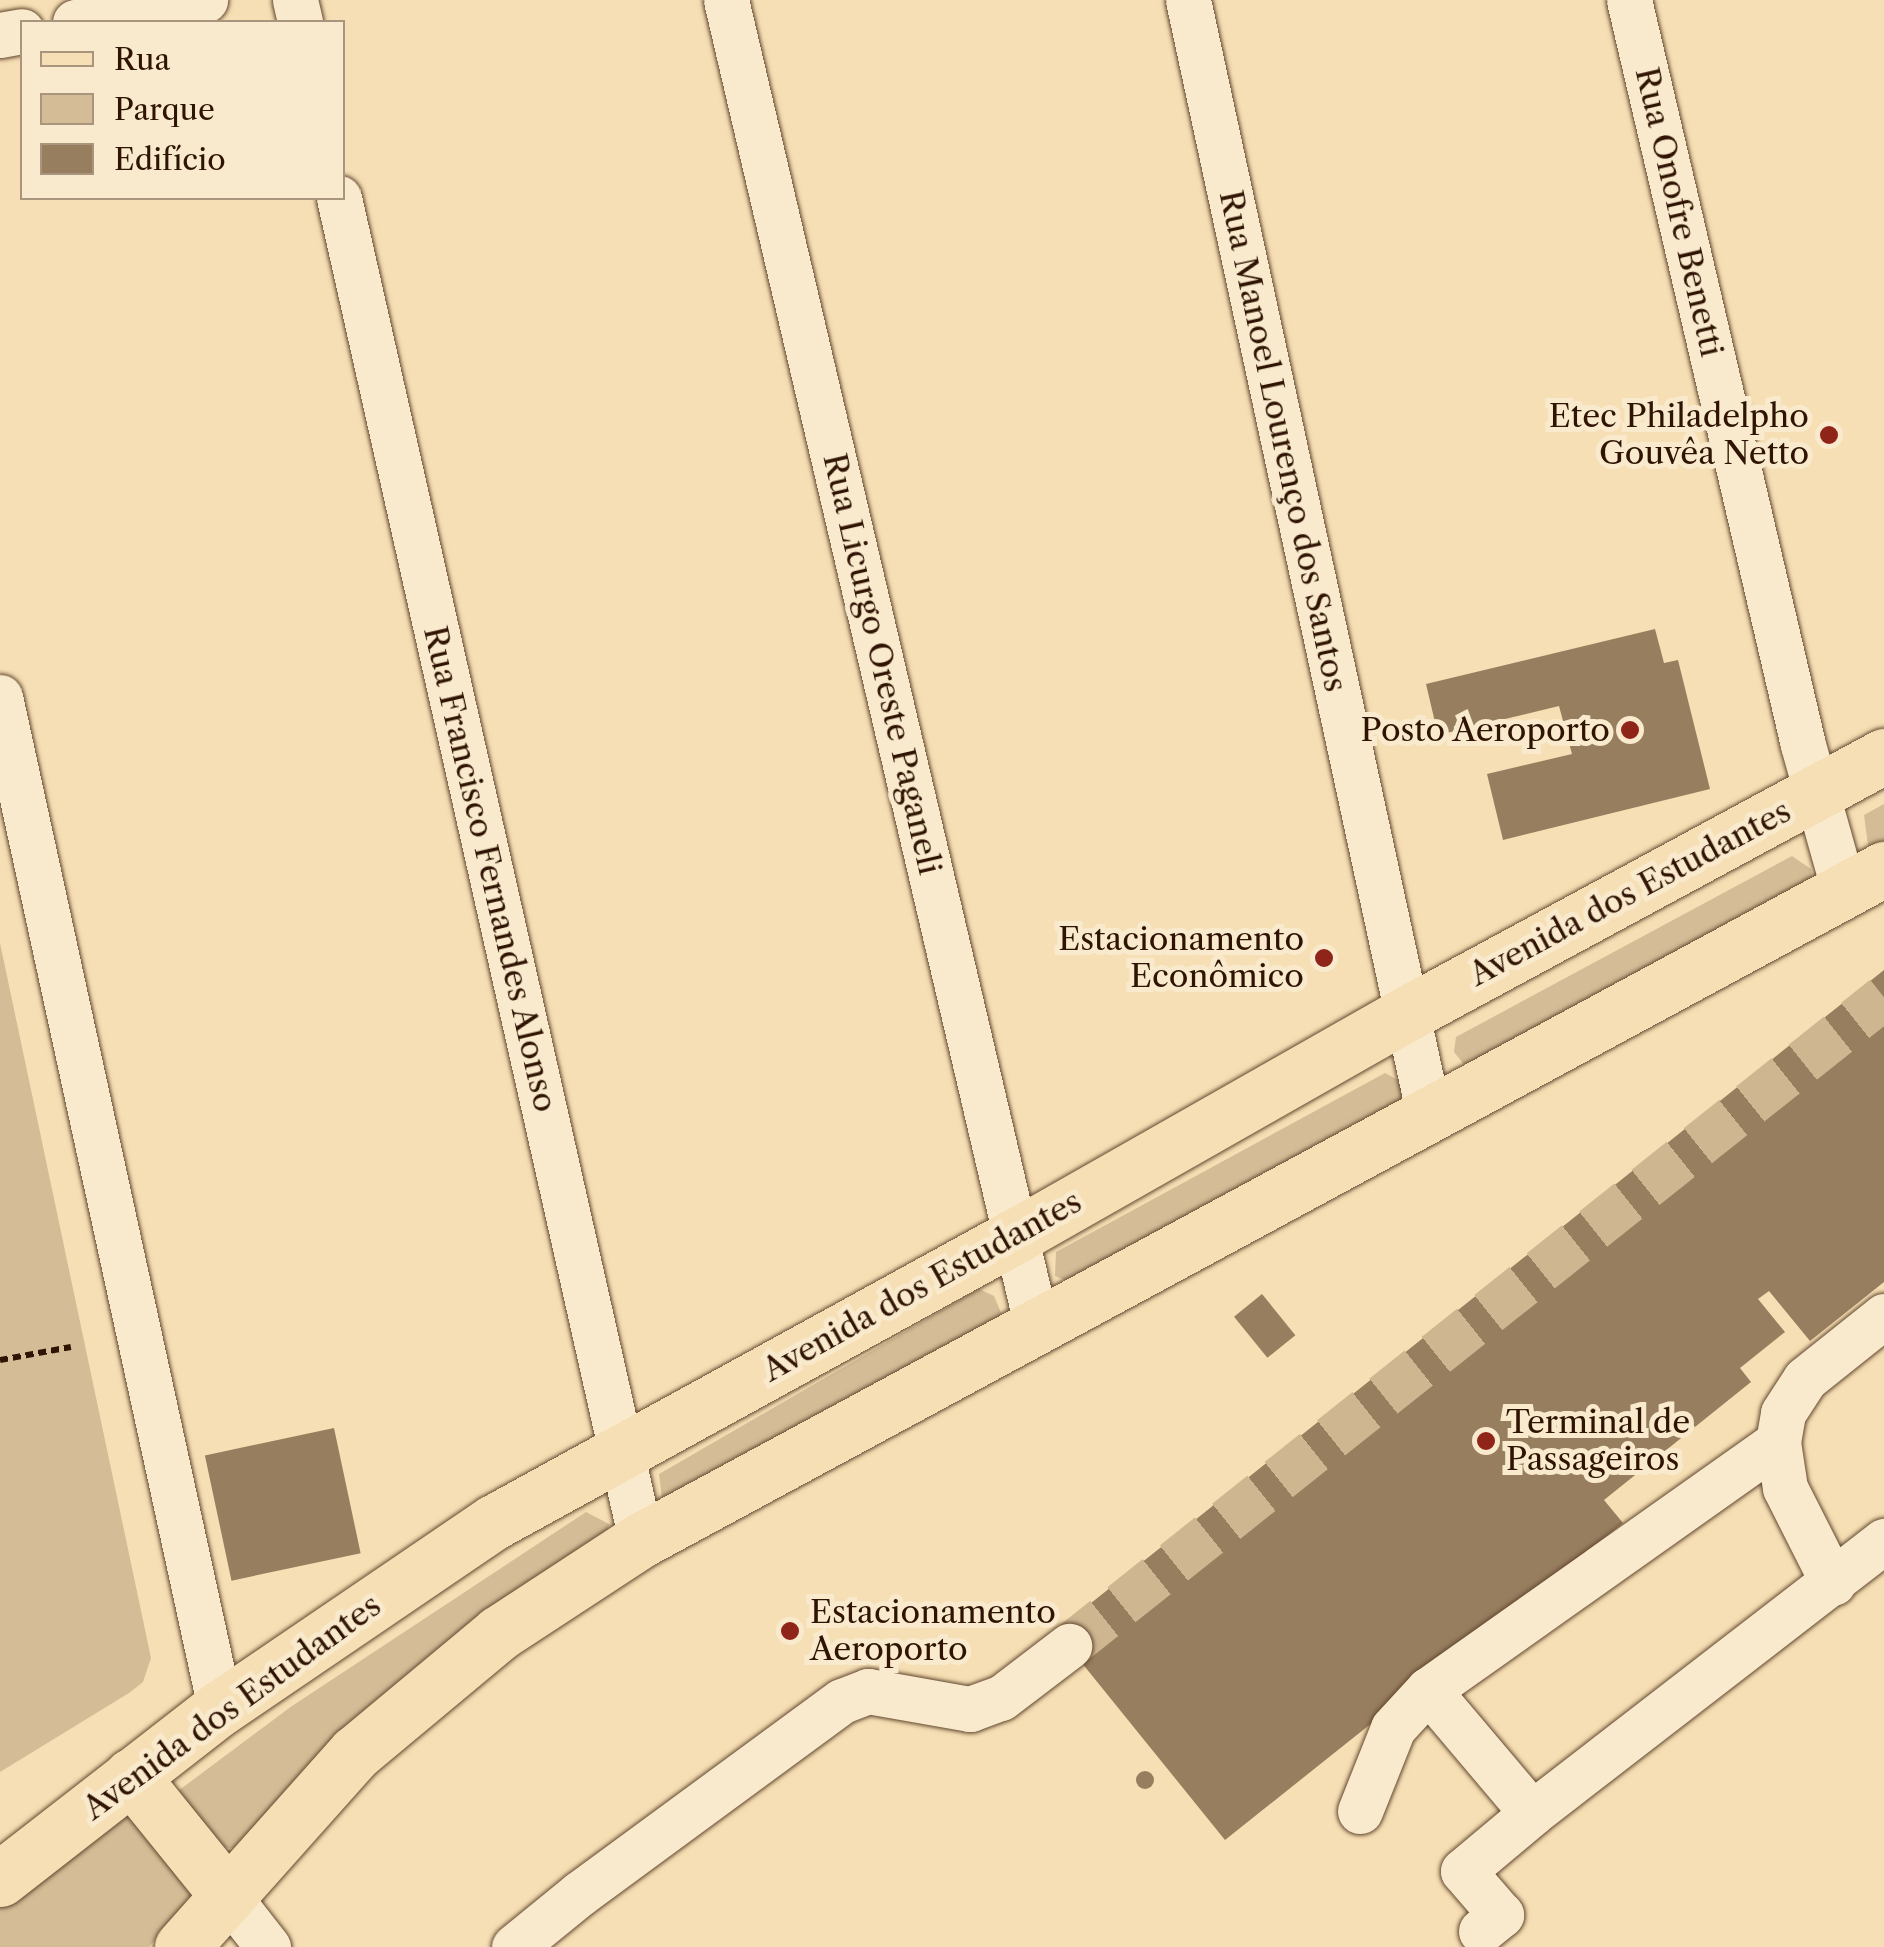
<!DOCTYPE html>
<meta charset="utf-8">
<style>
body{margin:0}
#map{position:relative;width:1884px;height:1947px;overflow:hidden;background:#f6dfb4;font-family:"Libre Caslon Text",serif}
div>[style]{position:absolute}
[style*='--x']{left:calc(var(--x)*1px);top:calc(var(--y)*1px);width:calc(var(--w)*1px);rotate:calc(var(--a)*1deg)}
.green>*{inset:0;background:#d4bc96}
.building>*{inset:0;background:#977e5f;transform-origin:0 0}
.round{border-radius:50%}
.minor-tunnel>*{height:45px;margin-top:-22.5px;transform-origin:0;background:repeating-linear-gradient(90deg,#ceb691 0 45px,transparent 0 67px)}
.path>*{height:6px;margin-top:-3px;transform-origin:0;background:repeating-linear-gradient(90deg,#301403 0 8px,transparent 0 13px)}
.roads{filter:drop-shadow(0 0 2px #62472f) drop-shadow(0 0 2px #62472f)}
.minor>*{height:45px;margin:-22.5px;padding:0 22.5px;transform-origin:22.5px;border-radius:22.5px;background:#f9eace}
.major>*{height:55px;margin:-27.5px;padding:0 27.5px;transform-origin:27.5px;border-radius:27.5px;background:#f6dfb4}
.dots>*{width:28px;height:28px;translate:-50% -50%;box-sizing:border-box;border:5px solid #f9eace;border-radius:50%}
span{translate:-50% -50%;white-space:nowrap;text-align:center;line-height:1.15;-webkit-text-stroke:10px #f9eace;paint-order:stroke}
.street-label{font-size:32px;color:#301403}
.poi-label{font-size:32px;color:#301403}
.right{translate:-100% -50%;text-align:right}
.left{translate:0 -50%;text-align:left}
.legend{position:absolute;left:20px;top:20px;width:325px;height:180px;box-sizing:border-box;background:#f9eace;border:2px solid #a9947d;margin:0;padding:12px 18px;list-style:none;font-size:30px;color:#301403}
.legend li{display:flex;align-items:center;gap:20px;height:50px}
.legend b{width:50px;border:2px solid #a9947d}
</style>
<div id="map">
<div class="green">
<i style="clip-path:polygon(1884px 804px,1884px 852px,1868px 845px,1864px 815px)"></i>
<i style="clip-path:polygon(1792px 856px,1811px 869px,1814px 889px,1466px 1067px,1454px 1052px,1456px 1037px)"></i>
<i style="clip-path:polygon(0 943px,151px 1658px,143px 1682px,129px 1693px,0 1772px)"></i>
<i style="clip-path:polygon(1385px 1073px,1398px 1080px,1404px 1094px,1398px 1111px,1071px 1283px,1055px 1276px,1056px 1252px)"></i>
<i style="clip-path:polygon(979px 1289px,994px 1296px,1002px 1315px,662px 1498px,659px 1474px)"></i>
<i style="clip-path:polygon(586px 1512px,609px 1524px,607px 1540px,234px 1848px,212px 1847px,178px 1791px,292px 1706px)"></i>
<i style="clip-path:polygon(128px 1804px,195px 1890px,149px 1947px,0 1947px,0 1905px)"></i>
</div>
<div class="building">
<i style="clip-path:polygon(1655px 629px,1664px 663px,1678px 660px,1710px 789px,1503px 840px,1487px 774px,1572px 754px,1559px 706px,1438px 735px,1426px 684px)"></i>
<i style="clip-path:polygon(1884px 970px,1884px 1282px,1810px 1341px,1769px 1291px,1758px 1299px,1785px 1332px,1740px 1368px,1751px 1382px,1604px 1500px,1623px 1523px,1225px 1840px,1056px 1631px)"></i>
<i style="left:1262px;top:1294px;width:53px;height:36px;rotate:51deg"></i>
<i style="left:334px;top:1428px;width:128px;height:132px;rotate:78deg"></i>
<i class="round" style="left:1136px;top:1771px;width:18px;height:18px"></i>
</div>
<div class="minor-tunnel">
<i style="--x:1069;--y:1646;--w:1042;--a:-38.53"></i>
</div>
<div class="path">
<i style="--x:0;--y:1360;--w:72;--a:-10.4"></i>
</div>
<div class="roads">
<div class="minor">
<i style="--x:295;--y:0;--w:23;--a:77"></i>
<i style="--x:726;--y:0;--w:1364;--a:76.82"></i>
<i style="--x:1188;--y:0;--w:1142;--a:77.81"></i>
<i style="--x:1629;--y:0;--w:765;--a:76.85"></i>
<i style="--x:1803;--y:745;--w:152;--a:74.3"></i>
<i style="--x:75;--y:22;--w:132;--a:-9.6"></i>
<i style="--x:0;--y:35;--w:22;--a:-10"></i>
<i style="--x:339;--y:198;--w:1376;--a:77.32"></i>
<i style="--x:0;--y:697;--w:1035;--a:77.72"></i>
<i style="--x:1833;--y:1583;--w:106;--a:-116.8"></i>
<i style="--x:1785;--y:1488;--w:47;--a:-98.7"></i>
<i style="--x:1778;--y:1442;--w:29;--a:-80"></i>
<i style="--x:1783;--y:1413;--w:40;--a:-57.1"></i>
<i style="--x:1805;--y:1379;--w:101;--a:-38.6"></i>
<i style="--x:1428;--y:1690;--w:161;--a:49.8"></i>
<i style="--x:1532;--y:1813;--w:445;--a:-37.7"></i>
<i style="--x:1360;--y:1811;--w:89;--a:-68.3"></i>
<i style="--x:1393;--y:1728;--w:52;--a:-47.4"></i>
<i style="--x:1428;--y:1690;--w:429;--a:-35.3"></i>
<i style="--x:228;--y:1896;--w:65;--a:51.9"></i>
<i style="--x:1481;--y:1931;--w:26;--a:-39"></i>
<i style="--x:1501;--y:1915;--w:58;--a:-130.8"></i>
<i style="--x:1463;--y:1871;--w:90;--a:-40"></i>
<i style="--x:514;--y:1947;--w:84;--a:-39.2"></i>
<i style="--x:579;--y:1894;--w:326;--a:-36.3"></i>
<i style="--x:842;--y:1701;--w:28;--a:-21"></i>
<i style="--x:868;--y:1691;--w:104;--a:10"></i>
<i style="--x:970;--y:1709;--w:33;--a:-20"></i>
<i style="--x:1001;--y:1698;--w:86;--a:-37.4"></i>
</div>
<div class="major">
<i style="--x:131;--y:1776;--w:154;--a:51.1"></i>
<i style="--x:0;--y:1879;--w:279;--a:-37.9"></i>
<i style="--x:220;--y:1708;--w:331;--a:-34.2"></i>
<i style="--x:494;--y:1522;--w:597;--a:-28.76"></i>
<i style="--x:1017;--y:1235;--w:450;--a:-29.6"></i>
<i style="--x:1408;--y:1013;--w:541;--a:-28.37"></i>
<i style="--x:182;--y:1947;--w:260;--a:-48.3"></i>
<i style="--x:355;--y:1753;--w:187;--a:-39.8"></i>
<i style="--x:499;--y:1633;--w:170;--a:-33.2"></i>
<i style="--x:641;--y:1540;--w:1413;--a:-28.36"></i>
</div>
</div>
<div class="dots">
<i style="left:1829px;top:435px;background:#8f2418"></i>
<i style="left:1630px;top:730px;background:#8f2418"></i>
<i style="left:1324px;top:958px;background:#8f2418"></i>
<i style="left:1486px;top:1441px;background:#8f2418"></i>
<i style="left:790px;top:1631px;background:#8f2418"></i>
</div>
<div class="street-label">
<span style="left:1679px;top:212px;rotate:77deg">Rua Onofre Benetti</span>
<span style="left:1283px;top:441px;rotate:78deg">Rua Manoel Lourenço dos Santos</span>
<span style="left:882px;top:664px;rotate:77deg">Rua Licurgo Oreste Paganeli</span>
<span style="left:490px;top:869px;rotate:77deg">Rua Francisco Fernandes Alonso</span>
<span style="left:1630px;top:893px;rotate:-28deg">Avenida dos Estudantes</span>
<span style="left:922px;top:1286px;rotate:-29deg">Avenida dos Estudantes</span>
<span style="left:232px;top:1707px;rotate:-36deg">Avenida dos Estudantes</span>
</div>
<div class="poi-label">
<span class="right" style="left:1809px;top:435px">Etec Philadelpho<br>Gouvêa Netto</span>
<span class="right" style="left:1610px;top:730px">Posto Aeroporto</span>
<span class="right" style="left:1304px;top:958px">Estacionamento<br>Econômico</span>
<span class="left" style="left:1506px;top:1441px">Terminal de<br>Passageiros</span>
<span class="left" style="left:810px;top:1631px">Estacionamento<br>Aeroporto</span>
</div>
<ul class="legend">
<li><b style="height:12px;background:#f6dfb4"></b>Rua</li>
<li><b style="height:28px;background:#d4bc96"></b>Parque</li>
<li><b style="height:28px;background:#977e5f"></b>Edifício</li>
</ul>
</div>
